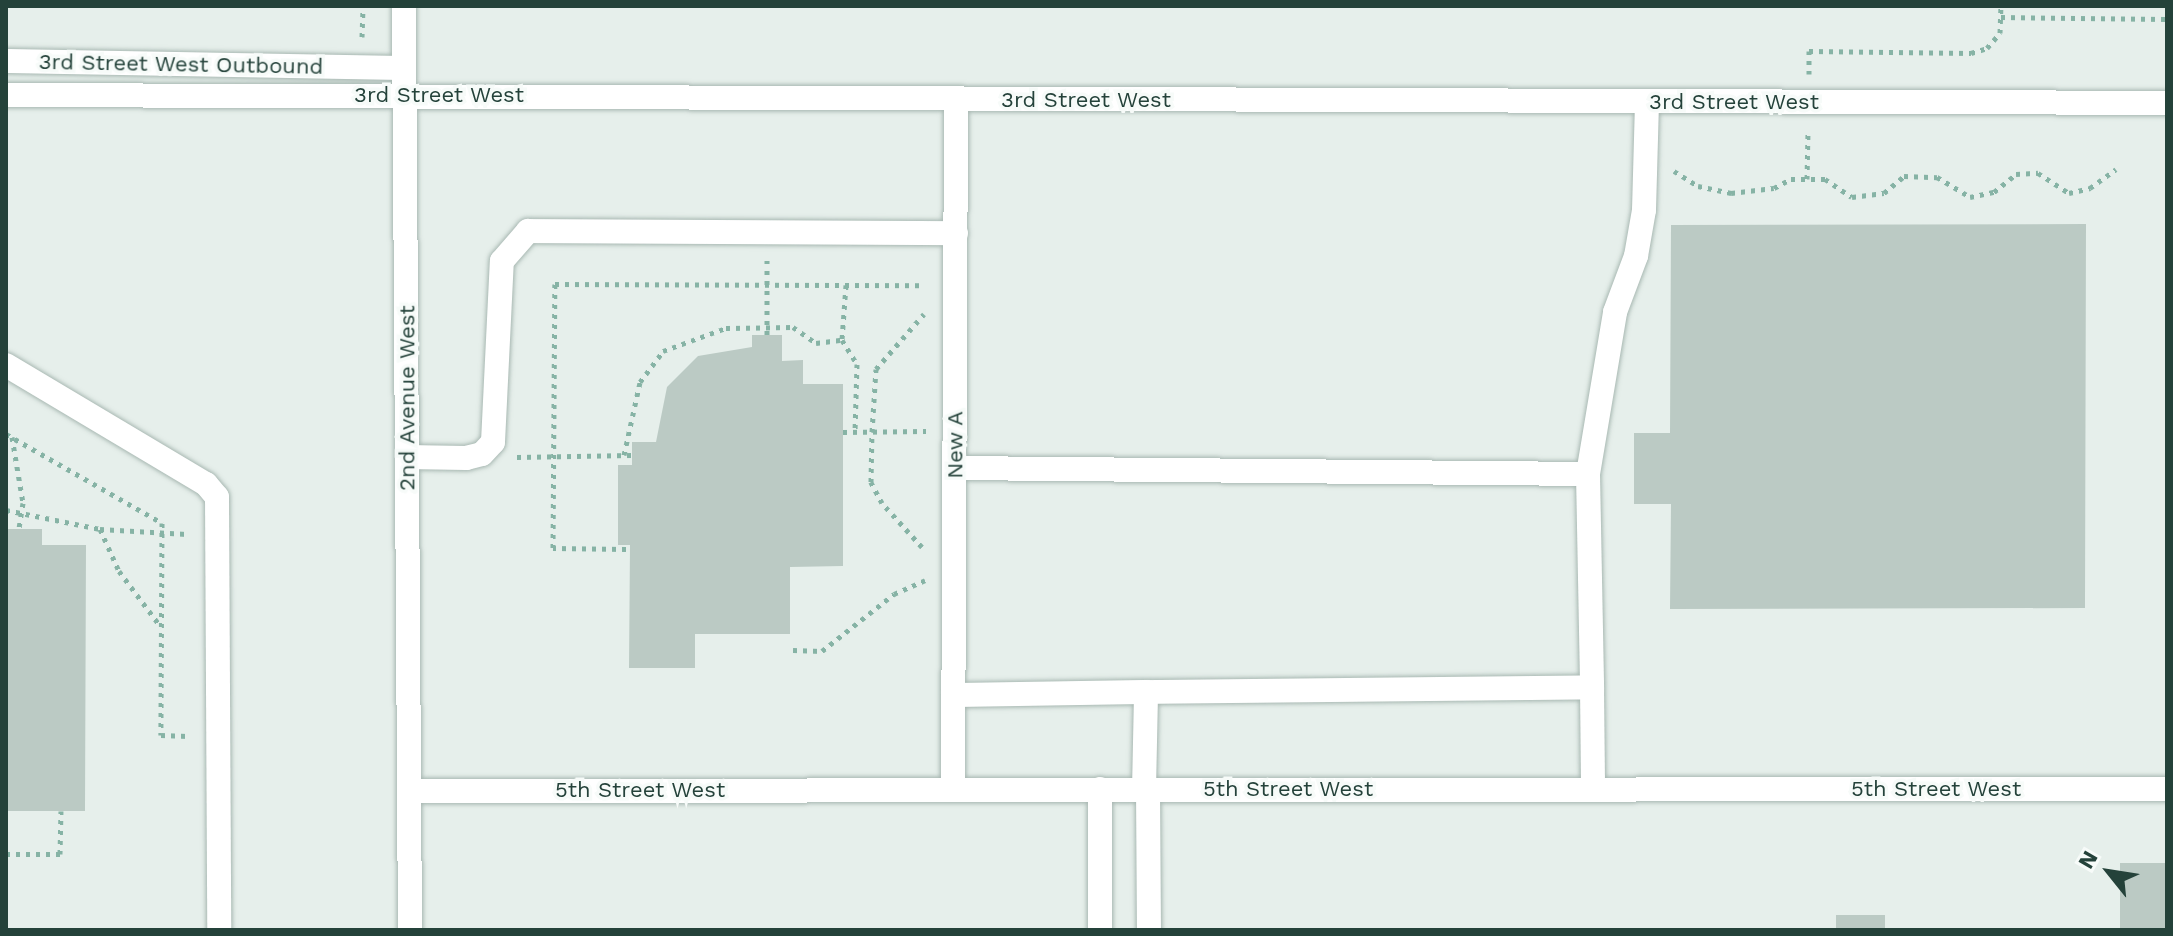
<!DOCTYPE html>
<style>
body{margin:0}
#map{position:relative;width:2173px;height:936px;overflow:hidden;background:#e6efeb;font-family:"Work Sans",sans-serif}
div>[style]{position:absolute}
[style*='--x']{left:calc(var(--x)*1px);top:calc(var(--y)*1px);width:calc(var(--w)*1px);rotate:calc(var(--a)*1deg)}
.building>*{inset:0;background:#bbcac4;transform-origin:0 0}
.path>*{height:5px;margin-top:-2.5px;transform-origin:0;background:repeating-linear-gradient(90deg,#86b3a5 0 4px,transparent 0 10px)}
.roads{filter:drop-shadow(0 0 2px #a8b8b2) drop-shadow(0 0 2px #a8b8b2)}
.minor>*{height:24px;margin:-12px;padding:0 12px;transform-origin:12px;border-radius:12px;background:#fff}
span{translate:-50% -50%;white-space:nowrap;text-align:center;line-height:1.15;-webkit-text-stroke:7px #f7fbf9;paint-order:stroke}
.street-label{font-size:22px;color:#24423a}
.frame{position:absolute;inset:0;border:8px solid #24423a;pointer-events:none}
.north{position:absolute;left:2069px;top:832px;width:80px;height:80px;-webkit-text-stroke:6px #f7fbf9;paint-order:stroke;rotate:300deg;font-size:22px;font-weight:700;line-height:32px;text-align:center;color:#24423a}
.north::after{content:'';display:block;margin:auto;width:28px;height:36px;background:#24423a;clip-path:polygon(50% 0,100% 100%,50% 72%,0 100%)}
</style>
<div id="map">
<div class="building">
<i style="clip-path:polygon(2086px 224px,2085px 608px,1670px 609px,1671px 504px,1634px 504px,1634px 433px,1670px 433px,1671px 225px)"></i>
<i style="clip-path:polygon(752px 335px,782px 335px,782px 361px,803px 360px,803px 384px,843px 384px,843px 566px,790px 567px,790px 634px,695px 634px,695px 668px,629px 668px,630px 545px,618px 545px,618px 465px,632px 465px,632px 442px,656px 442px,667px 387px,698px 356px,752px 347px)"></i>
<i style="clip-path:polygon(6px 529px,42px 529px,42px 545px,86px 545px,85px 811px,6px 811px)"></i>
<i style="left:2120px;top:863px;width:47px;height:67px"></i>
<i style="left:1836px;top:915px;width:49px;height:15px"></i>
</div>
<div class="path">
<i style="--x:2001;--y:17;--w:166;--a:0.7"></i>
<i style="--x:362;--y:37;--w:31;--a:-88"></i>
<i style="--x:1809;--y:74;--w:23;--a:-90"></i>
<i style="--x:1809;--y:51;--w:162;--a:0.7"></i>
<i style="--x:1971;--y:53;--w:17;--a:-17"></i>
<i style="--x:1987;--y:48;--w:20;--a:-49"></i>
<i style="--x:2000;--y:33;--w:27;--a:-88"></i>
<i style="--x:1674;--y:171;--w:28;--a:32"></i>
<i style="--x:1698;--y:186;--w:34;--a:12"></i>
<i style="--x:1731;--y:193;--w:43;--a:-6.6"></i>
<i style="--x:1774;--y:188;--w:19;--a:-28"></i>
<i style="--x:1791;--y:179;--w:34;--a:0"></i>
<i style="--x:1825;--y:179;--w:32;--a:34"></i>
<i style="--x:1852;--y:197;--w:32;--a:-7"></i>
<i style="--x:1884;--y:193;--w:26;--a:-40"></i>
<i style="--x:1904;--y:176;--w:33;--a:2"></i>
<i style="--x:1937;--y:177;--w:39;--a:31"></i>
<i style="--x:1970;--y:197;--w:25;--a:-12"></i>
<i style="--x:1994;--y:192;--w:28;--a:-39"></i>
<i style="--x:2016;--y:174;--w:22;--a:-3"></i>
<i style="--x:2038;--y:173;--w:37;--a:33"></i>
<i style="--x:2069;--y:193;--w:22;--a:-13"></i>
<i style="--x:2090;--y:188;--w:32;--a:-36"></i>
<i style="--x:1807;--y:179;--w:47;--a:-88.8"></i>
<i style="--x:767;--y:260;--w:75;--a:90"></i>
<i style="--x:846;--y:285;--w:55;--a:94.2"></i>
<i style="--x:842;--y:340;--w:28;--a:58"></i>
<i style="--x:857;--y:364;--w:69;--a:91.7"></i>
<i style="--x:843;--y:432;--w:83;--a:-0.7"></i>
<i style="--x:6;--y:434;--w:180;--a:29.7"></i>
<i style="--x:162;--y:523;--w:212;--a:90.3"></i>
<i style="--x:161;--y:735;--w:27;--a:2"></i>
<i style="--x:12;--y:437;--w:67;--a:80.5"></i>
<i style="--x:23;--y:503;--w:26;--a:99"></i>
<i style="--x:624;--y:455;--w:75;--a:-77.6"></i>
<i style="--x:640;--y:382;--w:39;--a:-53"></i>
<i style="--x:663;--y:351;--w:67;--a:-20.1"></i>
<i style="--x:726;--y:328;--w:67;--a:-0.9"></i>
<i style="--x:793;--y:327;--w:28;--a:35"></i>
<i style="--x:816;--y:343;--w:26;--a:-7"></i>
<i style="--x:517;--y:457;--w:115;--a:-1"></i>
<i style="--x:6;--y:510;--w:96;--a:11.4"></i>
<i style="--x:100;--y:529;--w:87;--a:3.3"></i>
<i style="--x:100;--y:529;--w:46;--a:65.7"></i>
<i style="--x:119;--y:571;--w:70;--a:53.1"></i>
<i style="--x:922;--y:547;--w:59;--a:-132.3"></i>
<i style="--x:882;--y:503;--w:24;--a:-118"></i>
<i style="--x:871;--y:482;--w:50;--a:-88.9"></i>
<i style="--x:872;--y:432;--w:63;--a:-86.4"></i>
<i style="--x:876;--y:369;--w:73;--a:-48.9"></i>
<i style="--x:626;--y:549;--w:73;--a:-179.2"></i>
<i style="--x:553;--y:548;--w:264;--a:-89.6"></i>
<i style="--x:555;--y:284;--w:370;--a:0.2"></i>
<i style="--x:793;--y:650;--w:29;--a:2"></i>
<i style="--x:822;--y:651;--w:92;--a:-38.4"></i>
<i style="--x:894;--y:594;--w:34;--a:-24"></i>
<i style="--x:6;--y:854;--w:54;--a:0"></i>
<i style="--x:60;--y:854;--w:43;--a:-88.7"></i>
</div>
<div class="roads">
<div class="minor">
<i style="--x:404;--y:6;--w:924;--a:89.63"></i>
<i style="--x:6;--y:61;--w:398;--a:1"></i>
<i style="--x:6;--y:95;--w:2161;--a:0.21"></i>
<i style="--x:6;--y:365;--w:233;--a:30.8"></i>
<i style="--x:206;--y:484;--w:17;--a:50"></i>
<i style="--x:217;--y:497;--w:433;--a:89.7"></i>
<i style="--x:407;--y:457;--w:59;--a:1"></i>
<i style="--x:466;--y:458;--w:16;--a:-14"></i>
<i style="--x:482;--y:454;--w:16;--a:-47"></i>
<i style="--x:493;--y:442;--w:181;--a:-87.2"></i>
<i style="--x:502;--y:261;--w:40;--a:-49"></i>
<i style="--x:528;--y:231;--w:428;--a:0.3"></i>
<i style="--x:954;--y:468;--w:634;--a:0.54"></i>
<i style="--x:1588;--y:474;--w:164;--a:-80.5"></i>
<i style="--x:1615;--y:312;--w:60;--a:-69.4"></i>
<i style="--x:1636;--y:256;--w:47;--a:-80.1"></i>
<i style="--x:1644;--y:210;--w:109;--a:-88.4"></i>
<i style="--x:1588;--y:474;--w:213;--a:88.9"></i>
<i style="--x:953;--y:695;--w:193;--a:-0.9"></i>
<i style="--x:953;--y:789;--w:689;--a:-89.75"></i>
<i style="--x:1144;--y:790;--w:98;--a:-88.8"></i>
<i style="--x:1146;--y:692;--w:446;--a:-0.6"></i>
<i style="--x:1592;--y:687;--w:101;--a:89.4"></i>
<i style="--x:1148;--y:790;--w:140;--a:89.6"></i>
<i style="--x:410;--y:791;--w:1757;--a:-0.07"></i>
<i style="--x:1100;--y:930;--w:141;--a:-90"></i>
</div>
</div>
<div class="street-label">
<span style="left:181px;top:64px;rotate:1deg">3rd Street West Outbound</span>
<span style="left:439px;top:95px">3rd Street West</span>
<span style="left:1086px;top:100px">3rd Street West</span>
<span style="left:1734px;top:102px">3rd Street West</span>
<span style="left:407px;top:398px;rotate:-90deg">2nd Avenue West</span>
<span style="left:955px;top:445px;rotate:-90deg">New A</span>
<span style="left:1288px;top:789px">5th Street West</span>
<span style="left:1936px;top:789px">5th Street West</span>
<span style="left:640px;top:790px">5th Street West</span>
</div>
<div class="frame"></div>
<div class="north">N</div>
</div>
